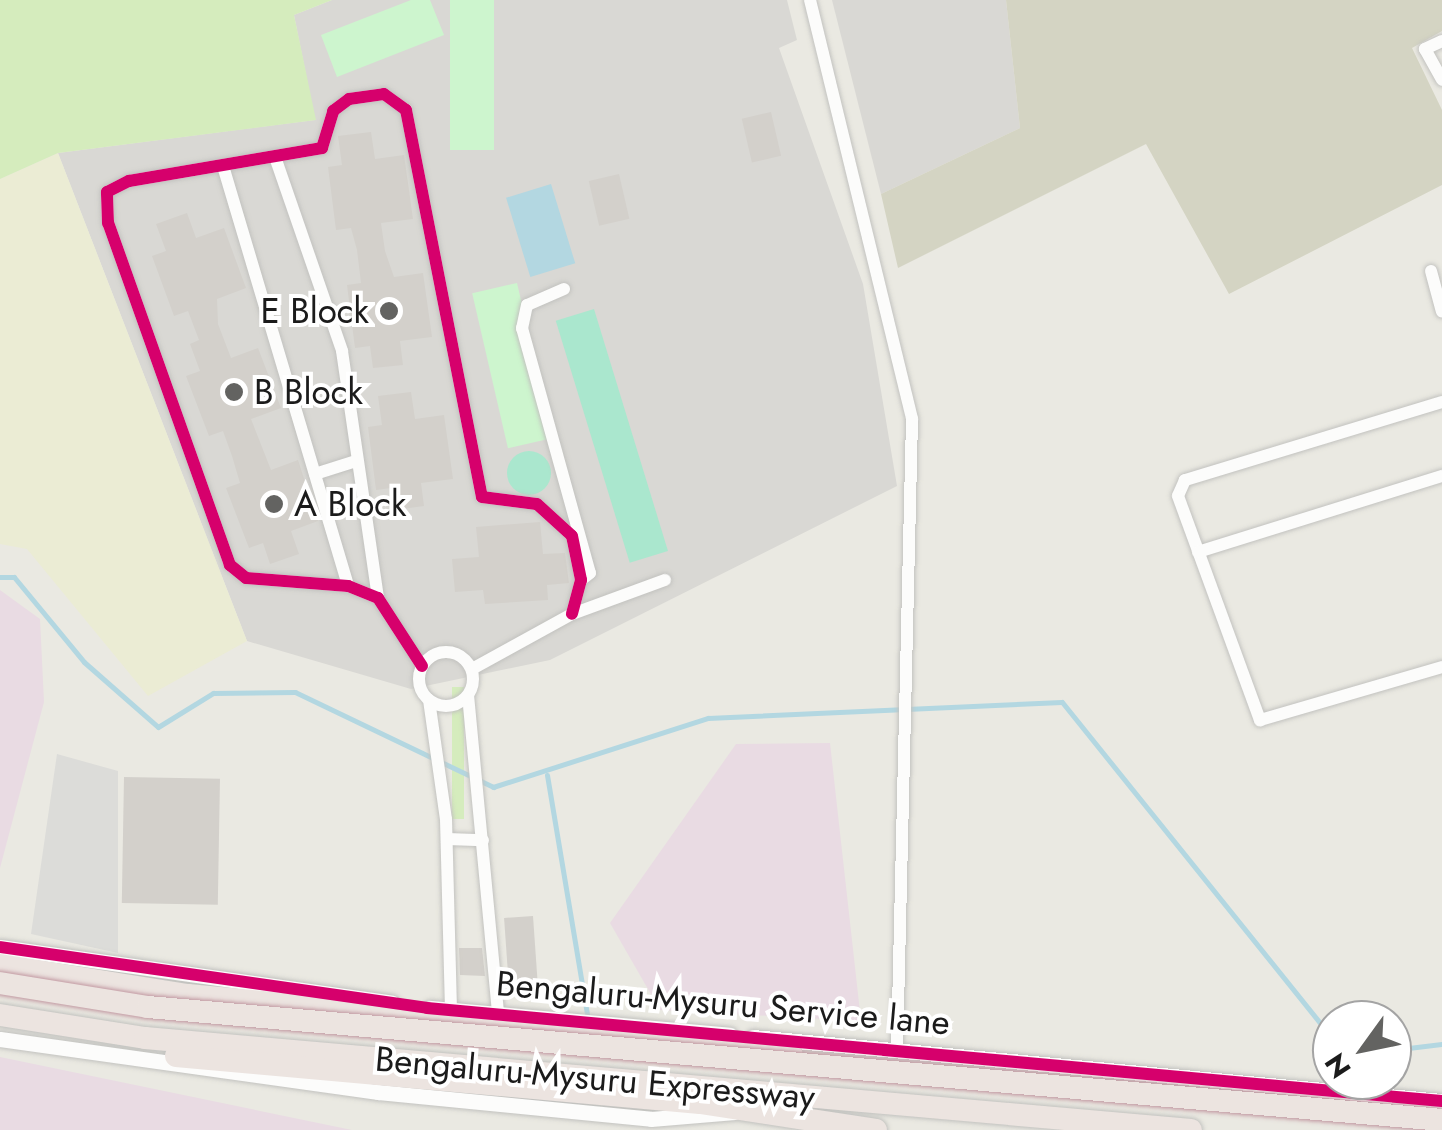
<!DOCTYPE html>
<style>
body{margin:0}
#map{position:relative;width:1442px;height:1130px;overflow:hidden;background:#eae9e2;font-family:Jost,sans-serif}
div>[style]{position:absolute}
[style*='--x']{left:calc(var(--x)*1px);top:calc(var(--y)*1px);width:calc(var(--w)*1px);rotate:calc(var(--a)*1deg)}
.residential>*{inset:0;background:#d9d8d4}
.industrial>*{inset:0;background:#e9dbe3}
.construction>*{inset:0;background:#d4d4c3}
.farmland>*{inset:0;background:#ebecd4}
.grass>*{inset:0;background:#d5ecbd;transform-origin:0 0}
.park>*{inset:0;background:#cdf5ce;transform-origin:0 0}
.pitch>*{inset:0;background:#aae7ce;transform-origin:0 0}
.round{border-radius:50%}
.parking>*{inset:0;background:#dcdcd9}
.water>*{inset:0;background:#b3d7e1;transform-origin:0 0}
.stream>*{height:5px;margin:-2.5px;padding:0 2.5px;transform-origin:2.5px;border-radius:2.5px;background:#b3d7e1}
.building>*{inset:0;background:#d3d0cb;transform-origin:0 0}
.roads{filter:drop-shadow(0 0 2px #c2c2bf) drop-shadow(0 0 2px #c2c2bf)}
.minor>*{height:12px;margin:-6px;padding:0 6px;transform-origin:6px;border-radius:6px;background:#fcfcfb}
.minor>.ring{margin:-6px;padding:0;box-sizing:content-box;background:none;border:12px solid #fcfcfb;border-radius:50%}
.tertiary>*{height:15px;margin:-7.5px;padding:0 7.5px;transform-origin:7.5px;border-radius:7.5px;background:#fcfcfb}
.trunk>*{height:22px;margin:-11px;padding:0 11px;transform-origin:11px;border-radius:11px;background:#ece4e0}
.bridges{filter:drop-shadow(0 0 2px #c299a2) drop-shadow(0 0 2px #c299a2)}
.trunk-bridge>*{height:22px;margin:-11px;padding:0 11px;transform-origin:11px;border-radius:11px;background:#ece4e0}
.cycleway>*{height:12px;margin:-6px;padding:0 6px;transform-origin:6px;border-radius:6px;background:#d6006c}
.dots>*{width:28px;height:28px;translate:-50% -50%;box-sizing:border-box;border:5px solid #fff;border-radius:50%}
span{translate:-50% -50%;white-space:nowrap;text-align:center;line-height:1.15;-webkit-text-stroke:8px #fff;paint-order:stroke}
.poi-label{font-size:35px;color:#1b1b1b}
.right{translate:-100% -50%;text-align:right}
.left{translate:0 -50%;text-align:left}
.street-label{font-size:35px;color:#1b1b1b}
.north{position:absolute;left:1312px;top:1000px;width:100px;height:100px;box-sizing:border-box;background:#fff;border:2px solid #a4a4a4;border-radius:50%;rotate:237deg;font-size:28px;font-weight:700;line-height:40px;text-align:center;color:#1b1b1b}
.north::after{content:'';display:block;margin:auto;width:35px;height:45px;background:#636361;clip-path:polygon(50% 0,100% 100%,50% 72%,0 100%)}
</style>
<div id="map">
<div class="residential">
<i style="clip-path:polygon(332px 0,787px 0,797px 40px,779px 48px,863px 284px,897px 486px,550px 660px,411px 689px,247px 641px,58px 153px,315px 120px,294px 15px)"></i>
<i style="clip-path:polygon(832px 0,1006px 0,1020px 128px,881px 194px)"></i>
</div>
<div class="industrial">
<i style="clip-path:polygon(0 590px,40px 619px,44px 702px,0 868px)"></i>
<i style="clip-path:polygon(830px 743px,861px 1021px,660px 1010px,610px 923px,736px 744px)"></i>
<i style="clip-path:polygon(0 1057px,352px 1130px,0 1130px)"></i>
</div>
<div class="construction">
<i style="clip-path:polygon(1006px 0,1442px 0,1442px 31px,1412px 48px,1442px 110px,1442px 185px,1229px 294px,1146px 144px,898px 268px,881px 194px,1020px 128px)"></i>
</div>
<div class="farmland">
<i style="clip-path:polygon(58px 153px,247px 641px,148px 696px,27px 549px,0 544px,0 179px)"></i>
</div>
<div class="grass">
<i style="clip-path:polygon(0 0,332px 0,294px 15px,316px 120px,58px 153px,0 179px)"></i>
<i style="left:452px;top:687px;width:12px;height:132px"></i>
</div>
<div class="park">
<i style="clip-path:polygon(411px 0,430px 0,444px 35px,337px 77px,321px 35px)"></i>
<i style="left:450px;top:0;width:44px;height:150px"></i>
<i style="left:517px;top:283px;width:159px;height:46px;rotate:77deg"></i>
</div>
<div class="pitch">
<i style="left:594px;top:309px;width:253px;height:40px;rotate:73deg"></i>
<i class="round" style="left:507px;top:451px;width:44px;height:44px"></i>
</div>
<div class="parking">
<i style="clip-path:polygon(57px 754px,118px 771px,118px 953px,31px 934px)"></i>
</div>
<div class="water">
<i style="left:551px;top:184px;width:83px;height:47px;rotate:73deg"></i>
</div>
<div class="stream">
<i style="--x:0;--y:577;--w:14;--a:0"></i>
<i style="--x:14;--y:577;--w:110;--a:50.5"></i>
<i style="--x:84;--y:662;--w:98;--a:41.3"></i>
<i style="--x:158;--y:727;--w:65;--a:-31.7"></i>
<i style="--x:213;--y:693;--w:82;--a:-0.7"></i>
<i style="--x:295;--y:692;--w:220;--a:25.6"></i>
<i style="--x:493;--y:787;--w:226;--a:-17.8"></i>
<i style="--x:708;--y:718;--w:354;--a:-2.6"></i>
<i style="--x:1062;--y:702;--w:431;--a:51.2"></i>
<i style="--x:547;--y:775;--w:242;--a:80.5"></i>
<i style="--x:1392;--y:1050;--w:50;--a:-6.8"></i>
</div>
<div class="building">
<i style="left:771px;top:112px;width:45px;height:30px;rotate:77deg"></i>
<i style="clip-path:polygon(371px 132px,375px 159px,404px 155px,413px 219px,381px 223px,385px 251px,394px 277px,423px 273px,432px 337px,400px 341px,403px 365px,373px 368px,370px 346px,355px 348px,347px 285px,361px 283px,357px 250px,351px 228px,336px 230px,328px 167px,342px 165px,338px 136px)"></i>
<i style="left:619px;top:174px;width:46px;height:31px;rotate:77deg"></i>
<i style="clip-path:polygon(187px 213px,196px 238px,224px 228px,246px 288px,217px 299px,218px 324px,231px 358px,258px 348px,281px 408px,251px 419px,271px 470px,298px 460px,318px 521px,291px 531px,299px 554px,270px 564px,263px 543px,249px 548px,226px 488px,240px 483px,232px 456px,223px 431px,209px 436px,186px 376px,200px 371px,190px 344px,199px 340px,188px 311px,174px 316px,152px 256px,166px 251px,156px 224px)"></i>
<i style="clip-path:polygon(411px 392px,415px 419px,444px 415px,453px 479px,421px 483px,424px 506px,394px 510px,391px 488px,376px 490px,368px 427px,382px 425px,378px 396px)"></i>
<i style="clip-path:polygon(540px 522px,543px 554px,565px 553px,569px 583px,547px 585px,548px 600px,485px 604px,483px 590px,455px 592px,452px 559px,479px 557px,476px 527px)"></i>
<i style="left:124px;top:777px;width:96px;height:126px;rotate:1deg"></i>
<i style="left:533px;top:916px;width:77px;height:29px;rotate:86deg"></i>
<i style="clip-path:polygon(459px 948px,482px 948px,485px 976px,460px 975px)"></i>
</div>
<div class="roads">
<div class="minor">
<i style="--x:810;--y:0;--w:431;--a:76.3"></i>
<i style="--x:912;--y:419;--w:631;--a:91.36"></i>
<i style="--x:1442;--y:41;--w:19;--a:155"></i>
<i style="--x:1425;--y:49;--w:35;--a:61"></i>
<i style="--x:275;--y:157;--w:205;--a:70.9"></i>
<i style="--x:342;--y:351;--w:250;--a:81.7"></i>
<i style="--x:223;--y:166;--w:438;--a:73.4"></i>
<i style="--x:1431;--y:271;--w:42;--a:75"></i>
<i style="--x:564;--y:289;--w:40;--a:156.6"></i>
<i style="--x:527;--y:305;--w:24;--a:102"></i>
<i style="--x:522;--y:328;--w:254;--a:74.5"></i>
<i style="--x:590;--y:573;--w:11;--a:142"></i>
<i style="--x:1442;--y:402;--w:269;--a:163.1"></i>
<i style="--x:1185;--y:480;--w:17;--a:114"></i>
<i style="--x:1178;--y:496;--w:239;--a:69.9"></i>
<i style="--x:1260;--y:720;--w:190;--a:-16.2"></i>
<i style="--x:315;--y:474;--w:43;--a:-17.6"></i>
<i style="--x:1198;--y:552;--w:256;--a:-17.3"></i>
<i class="ring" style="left:419px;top:652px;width:42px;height:42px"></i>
<i style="--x:422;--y:666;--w:81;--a:-122.9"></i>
<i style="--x:378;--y:598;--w:32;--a:-158"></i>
<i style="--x:348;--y:586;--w:102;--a:-175.5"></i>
<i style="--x:246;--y:578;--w:21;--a:-141"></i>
<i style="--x:230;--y:565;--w:363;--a:-109.6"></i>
<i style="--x:108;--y:223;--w:31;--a:-92"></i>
<i style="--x:107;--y:192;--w:25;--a:-27"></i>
<i style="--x:129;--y:181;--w:196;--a:-9.7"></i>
<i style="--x:322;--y:148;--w:39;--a:-73"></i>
<i style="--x:333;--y:111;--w:20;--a:-37"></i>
<i style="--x:349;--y:99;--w:35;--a:-8"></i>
<i style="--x:384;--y:94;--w:27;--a:36"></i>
<i style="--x:406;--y:110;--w:394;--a:78.9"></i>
<i style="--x:482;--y:497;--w:55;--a:7.3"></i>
<i style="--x:537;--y:504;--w:47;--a:42.4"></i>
<i style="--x:572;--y:536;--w:45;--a:78.4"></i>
<i style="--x:581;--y:580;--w:35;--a:105"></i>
<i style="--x:472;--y:669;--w:114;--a:-28.8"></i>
<i style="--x:572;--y:614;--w:99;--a:-20.1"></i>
<i style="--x:468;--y:695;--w:318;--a:84.6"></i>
<i style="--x:429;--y:700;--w:120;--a:81.9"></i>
<i style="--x:446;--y:819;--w:189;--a:88.5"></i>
<i style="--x:447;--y:839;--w:36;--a:2"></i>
</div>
<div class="tertiary">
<i style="--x:0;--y:947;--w:396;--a:8.1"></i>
<i style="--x:430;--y:1008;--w:301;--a:5.1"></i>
<i style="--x:753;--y:1037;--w:692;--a:5.31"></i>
<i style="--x:0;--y:1039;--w:382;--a:8"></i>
<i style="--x:378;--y:1092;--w:274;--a:5.6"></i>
<i style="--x:651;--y:1119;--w:84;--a:-4.8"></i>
</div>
<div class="trunk">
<i style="--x:0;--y:965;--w:190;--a:9.1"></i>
<i style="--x:188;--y:995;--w:606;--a:5.4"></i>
<i style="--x:0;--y:1015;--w:147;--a:9"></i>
<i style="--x:145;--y:1038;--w:1050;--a:5.03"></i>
<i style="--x:176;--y:1056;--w:526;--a:5.13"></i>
<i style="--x:700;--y:1103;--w:178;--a:8.7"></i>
</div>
</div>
<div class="bridges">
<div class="trunk-bridge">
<i style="--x:0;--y:983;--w:150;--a:9.2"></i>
<i style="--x:148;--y:1007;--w:1299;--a:4.99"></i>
</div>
</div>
<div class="cycleway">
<i style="--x:422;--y:666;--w:81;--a:-122.9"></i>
<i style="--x:378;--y:598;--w:32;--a:-158"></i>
<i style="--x:348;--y:586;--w:102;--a:-175.5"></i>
<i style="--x:246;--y:578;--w:21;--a:-141"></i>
<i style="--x:230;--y:565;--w:363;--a:-109.6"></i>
<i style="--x:108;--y:223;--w:31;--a:-92"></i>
<i style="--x:107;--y:192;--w:25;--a:-27"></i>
<i style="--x:129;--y:181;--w:196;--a:-9.7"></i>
<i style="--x:322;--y:148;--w:39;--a:-73"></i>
<i style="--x:333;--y:111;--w:20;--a:-37"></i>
<i style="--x:349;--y:99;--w:35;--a:-8"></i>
<i style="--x:384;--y:94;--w:27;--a:36"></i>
<i style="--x:406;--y:110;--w:394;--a:78.9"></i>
<i style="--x:482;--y:497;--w:55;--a:7.3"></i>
<i style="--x:537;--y:504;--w:47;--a:42.4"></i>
<i style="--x:572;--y:536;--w:45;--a:78.4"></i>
<i style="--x:581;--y:580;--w:35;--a:105"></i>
<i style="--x:0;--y:947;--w:431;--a:8.1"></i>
<i style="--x:427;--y:1008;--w:1019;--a:5.24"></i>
</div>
<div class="dots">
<i style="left:389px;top:311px;background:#636361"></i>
<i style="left:234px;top:392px;background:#636361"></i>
<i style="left:274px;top:504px;background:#636361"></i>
</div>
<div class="poi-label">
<span class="right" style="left:369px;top:311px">E Block</span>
<span class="left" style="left:254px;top:392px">B Block</span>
<span class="left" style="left:294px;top:504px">A Block</span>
</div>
<div class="street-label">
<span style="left:723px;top:1003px;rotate:5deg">Bengaluru-Mysuru Service lane</span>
<span style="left:595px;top:1078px;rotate:5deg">Bengaluru-Mysuru Expressway</span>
</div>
<div class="north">N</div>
</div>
